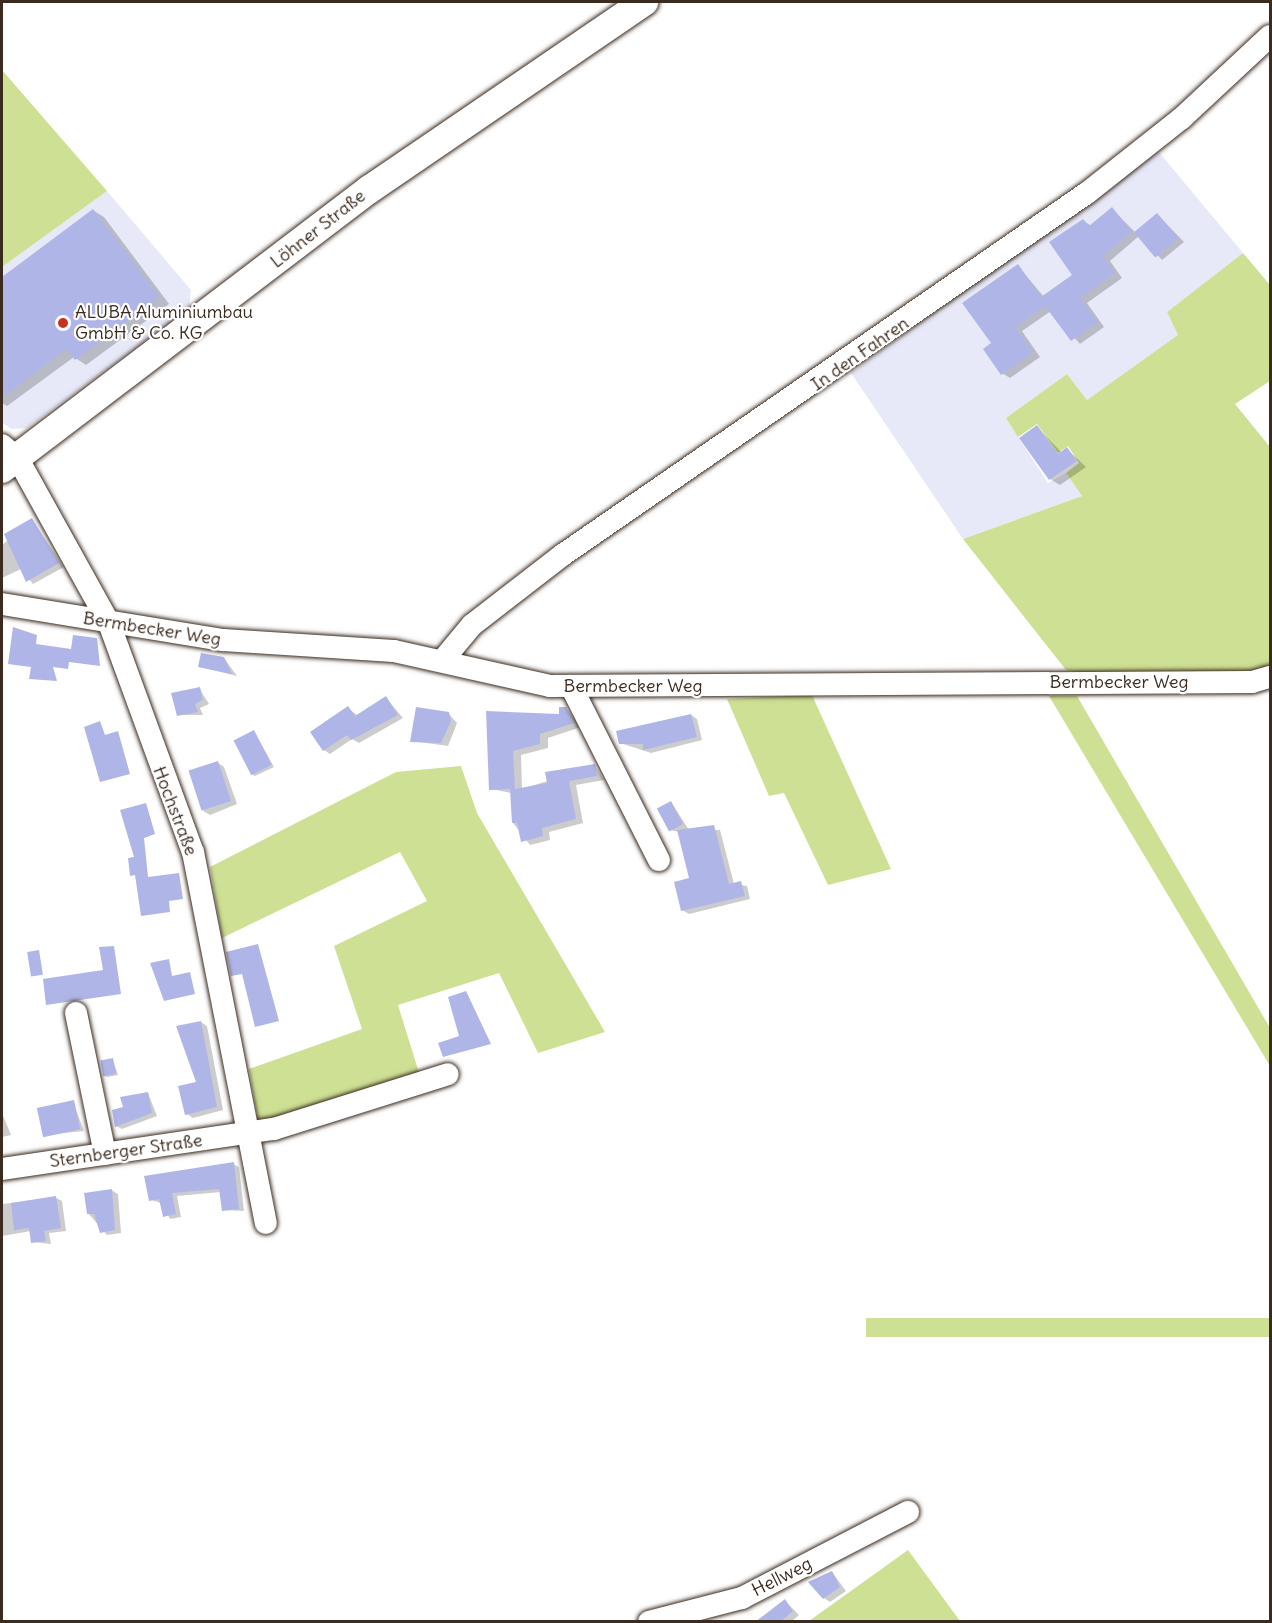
<!DOCTYPE html>
<meta charset="utf-8">
<style>
body{margin:0}
#map{position:relative;width:1272px;height:1623px;overflow:hidden;background:#fff;font-family:Delius,sans-serif}
div>[style]{position:absolute}
[style*='--x']{left:calc(var(--x)*1px);top:calc(var(--y)*1px);width:calc(var(--w)*1px);rotate:calc(var(--a)*1deg)}
.built>*{inset:0;background:#e7e9f8}
.green>*{inset:0;background:#cde094;transform-origin:0 0}
.shadow>*{inset:0;background:#0003}
.building>*{inset:0;background:#afb6e7;transform-origin:0 0}
.roads{filter:drop-shadow(0 0 2px #3b2a1e) drop-shadow(0 0 2px #3b2a1e)}
.minor>*{height:22px;margin:-11px;padding:0 11px;transform-origin:11px;border-radius:11px;background:#fff}
.major>*{height:28px;margin:-14px;padding:0 14px;transform-origin:14px;border-radius:14px;background:#fff}
.dots>*{width:16px;height:16px;translate:-50% -50%;box-sizing:border-box;border:3px solid #fff;border-radius:50%}
span{translate:-50% -50%;white-space:nowrap;text-align:center;line-height:1.15;-webkit-text-stroke:4.5px #fff;paint-order:stroke}
.street-label{font-size:18px;color:#3b2a1e}
.poi-label{font-size:18px;color:#3b2a1e}
.left{translate:0 -50%;text-align:left}
.frame{position:absolute;inset:0;border:3px solid #3b2a1e;pointer-events:none}
</style>
<div id="map">
<div class="built">
<i style="clip-path:polygon(1158px 151px,1243px 253px,1167px 312px,1179px 335px,1087px 400px,1067px 374px,1006px 418px,1048px 483px,1066px 473px,1082px 496px,963px 539px,851px 373px)"></i>
<i style="clip-path:polygon(107px 191px,191px 290px,189px 308px,27px 428px,12px 429px,2px 423px,2px 267px)"></i>
</div>
<div class="green">
<i style="clip-path:polygon(2px 70px,107px 191px,2px 267px)"></i>
<i style="clip-path:polygon(1243px 253px,1270px 285px,1270px 381px,1235px 404px,1270px 447px,1270px 670px,1096px 677px,1066px 670px,963px 539px,1082px 496px,1066px 473px,1079px 463px,1068px 446px,1058px 453px,1037px 424px,1018px 437px,1006px 418px,1067px 374px,1087px 400px,1178px 335px,1167px 312px)"></i>
<i style="clip-path:polygon(812px 695px,891px 869px,828px 885px,784px 793px,769px 796px,727px 699px)"></i>
<i style="clip-path:polygon(1049px 696px,1077px 696px,1270px 1028px,1270px 1066px)"></i>
<i style="clip-path:polygon(461px 766px,477px 813px,605px 1032px,538px 1053px,499px 973px,398px 1005px,424px 1089px,261px 1138px,249px 1069px,362px 1029px,334px 946px,427px 901px,400px 852px,222px 938px,210px 867px,396px 772px)"></i>
<i style="left:1270px;top:1318px;width:19px;height:404px;rotate:90deg"></i>
<i style="clip-path:polygon(908px 1550px,960px 1621px,809px 1621px)"></i>
</div>
<div class="shadow">
<i style="clip-path:polygon(1112px 209px,1136px 233px,1157px 214px,1184px 242px,1162px 260px,1139px 236px,1110px 261px,1122px 278px,1087px 303px,1104px 327px,1080px 344px,1051px 311px,1022px 331px,1040px 357px,1010px 378px,1002px 373px,993px 344px,1018px 266px,1044px 297px,1074px 276px,1083px 221px,1092px 226px)"></i>
<i style="clip-path:polygon(94px 211px,104px 217px,169px 304px,86px 365px,74px 357px,7px 406px,2px 403px,2px 279px)"></i>
<i style="clip-path:polygon(1037px 427px,1062px 453px,1067px 449px,1086px 467px,1060px 485px,1050px 479px)"></i>
<i style="clip-path:polygon(32px 520px,64px 567px,33px 584px,21px 569px,2px 578px,2px 545px)"></i>
<i style="clip-path:polygon(224px 658px,237px 676px,200px 667px)"></i>
<i style="clip-path:polygon(199px 688px,209px 704px,200px 708px,203px 715px,178px 715px)"></i>
<i style="clip-path:polygon(386px 698px,403px 718px,359px 743px,352px 739px,330px 754px,324px 750px,348px 708px,358px 716px)"></i>
<i style="clip-path:polygon(566px 708px,581px 727px,548px 738px,548px 748px,521px 755px,522px 789px,595px 766px,604px 780px,576px 785px,583px 823px,549px 832px,550px 840px,530px 845px,513px 823px,511px 793px,491px 789px,488px 712px,560px 715px)"></i>
<i style="clip-path:polygon(448px 713px,457px 723px,448px 746px,412px 741px)"></i>
<i style="clip-path:polygon(691px 715px,697px 719px,702px 740px,651px 753px,620px 743px)"></i>
<i style="clip-path:polygon(254px 731px,274px 767px,255px 776px,253px 775px)"></i>
<i style="clip-path:polygon(218px 763px,224px 767px,237px 804px,210px 815px,203px 811px)"></i>
<i style="clip-path:polygon(671px 802px,689px 830px,720px 830px,734px 884px,747px 886px,750px 899px,689px 914px,682px 910px,691px 879px,679px 832px,670px 830px)"></i>
<i style="clip-path:polygon(201px 1022px,207px 1026px,223px 1110px,193px 1118px,187px 1114px,198px 1083px)"></i>
<i style="clip-path:polygon(113px 1060px,118px 1075px,107px 1077px,104px 1076px)"></i>
<i style="clip-path:polygon(148px 1093px,157px 1116px,122px 1129px,116px 1126px,124px 1108px)"></i>
<i style="clip-path:polygon(73px 1102px,84px 1131px,45px 1135px)"></i>
<i style="clip-path:polygon(2px 1113px,11px 1135px,2px 1137px)"></i>
<i style="clip-path:polygon(233px 1164px,239px 1167px,244px 1211px,223px 1210px,221px 1192px,177px 1196px,181px 1217px,170px 1219px,161px 1203px,151px 1200px)"></i>
<i style="clip-path:polygon(111px 1190px,118px 1194px,121px 1233px,107px 1235px,88px 1213px)"></i>
<i style="clip-path:polygon(56px 1198px,62px 1201px,66px 1231px,49px 1233px,51px 1244px,33px 1242px,31px 1231px,2px 1236px,2px 1204px)"></i>
<i style="clip-path:polygon(832px 1572px,846px 1591px,830px 1602px,824px 1598px)"></i>
<i style="clip-path:polygon(785px 1601px,799px 1615px,791px 1622px,758px 1622px)"></i>
</div>
<div class="building">
<i style="clip-path:polygon(1112px 207px,1132px 232px,1103px 256px,1115px 273px,1080px 298px,1098px 322px,1071px 341px,1045px 306px,1015px 327px,1033px 352px,1001px 375px,983px 349px,991px 343px,962px 303px,1018px 264px,1041px 297px,1072px 275px,1049px 242px,1083px 219px,1089px 226px)"></i>
<i style="clip-path:polygon(93px 209px,159px 297px,75px 360px,66px 349px,2px 398px,2px 277px)"></i>
<i style="left:1157px;top:213px;width:33px;height:30px;rotate:50deg"></i>
<i style="clip-path:polygon(1037px 425px,1058px 454px,1067px 447px,1077px 461px,1049px 480px,1019px 438px)"></i>
<i style="clip-path:polygon(32px 518px,59px 563px,26px 582px,4px 534px)"></i>
<i style="clip-path:polygon(13px 627px,37px 635px,36px 644px,71px 649px,73px 635px,97px 638px,100px 666px,69px 662px,68px 669px,53px 667px,57px 681px,29px 679px,31px 667px,8px 664px)"></i>
<i style="clip-path:polygon(201px 653px,224px 657px,232px 674px,198px 667px)"></i>
<i style="clip-path:polygon(200px 687px,203px 700px,195px 704px,198px 712px,177px 716px,171px 693px)"></i>
<i style="clip-path:polygon(386px 696px,398px 715px,351px 740px,347px 735px,323px 751px,310px 732px,348px 706px,355px 716px)"></i>
<i style="clip-path:polygon(416px 707px,449px 712px,451px 721px,441px 743px,410px 742px)"></i>
<i style="clip-path:polygon(559px 707px,566px 707px,574px 723px,540px 734px,540px 744px,513px 751px,515px 789px,547px 783px,545px 772px,595px 764px,597px 776px,569px 781px,576px 819px,542px 828px,543px 836px,521px 842px,517px 823px,512px 823px,510px 789px,489px 790px,486px 711px,559px 714px)"></i>
<i style="clip-path:polygon(691px 714px,697px 737px,643px 750px,643px 744px,619px 744px,616px 731px)"></i>
<i style="clip-path:polygon(100px 721px,105px 735px,118px 731px,130px 774px,100px 782px,84px 727px)"></i>
<i style="left:254px;top:730px;width:39px;height:23px;rotate:63deg"></i>
<i style="left:218px;top:761px;width:42px;height:31px;rotate:72deg"></i>
<i style="left:671px;top:801px;width:26px;height:16px;rotate:62deg"></i>
<i style="clip-path:polygon(146px 803px,155px 834px,144px 838px,148px 877px,179px 873px,183px 899px,169px 901px,170px 912px,141px 916px,135px 875px,130px 876px,128px 858px,134px 857px,120px 810px)"></i>
<i style="clip-path:polygon(714px 825px,729px 884px,741px 881px,745px 896px,681px 911px,674px 882px,689px 878px,677px 830px)"></i>
<i style="clip-path:polygon(258px 944px,279px 1021px,255px 1027px,242px 974px,231px 976px,226px 952px)"></i>
<i style="clip-path:polygon(114px 946px,121px 994px,46px 1005px,43px 979px,103px 970px,99px 947px)"></i>
<i style="left:39px;top:950px;width:25px;height:12px;rotate:81deg"></i>
<i style="clip-path:polygon(169px 959px,172px 976px,190px 972px,195px 994px,164px 1001px,150px 963px)"></i>
<i style="clip-path:polygon(466px 991px,491px 1044px,443px 1057px,438px 1043px,459px 1036px,448px 997px)"></i>
<i style="clip-path:polygon(201px 1021px,217px 1107px,185px 1115px,178px 1086px,196px 1082px,176px 1026px)"></i>
<i style="left:113px;top:1058px;width:16px;height:13px;rotate:79deg"></i>
<i style="clip-path:polygon(148px 1092px,152px 1113px,115px 1127px,112px 1110px,123px 1107px,120px 1097px)"></i>
<i style="left:74px;top:1100px;width:30px;height:38px;rotate:78deg"></i>
<i style="clip-path:polygon(234px 1162px,239px 1209px,222px 1211px,219px 1189px,172px 1193px,176px 1214px,163px 1217px,159px 1199px,149px 1201px,144px 1176px)"></i>
<i style="clip-path:polygon(112px 1189px,115px 1230px,100px 1233px,94px 1214px,87px 1214px,84px 1193px)"></i>
<i style="clip-path:polygon(56px 1196px,61px 1228px,44px 1231px,46px 1241px,31px 1243px,29px 1228px,14px 1230px,11px 1203px)"></i>
<i style="clip-path:polygon(832px 1571px,840px 1587px,823px 1599px,808px 1582px)"></i>
<i style="clip-path:polygon(785px 1599px,793px 1611px,780px 1622px,755px 1622px)"></i>
</div>
<div class="roads">
<div class="minor">
<i style="--x:2;--y:445;--w:21;--a:41"></i>
<i style="--x:18;--y:459;--w:188;--a:61"></i>
<i style="--x:109;--y:623;--w:244;--a:69.9"></i>
<i style="--x:193;--y:852;--w:378;--a:78.9"></i>
<i style="--x:2;--y:604;--w:224;--a:9.3"></i>
<i style="--x:223;--y:640;--w:171;--a:3.7"></i>
<i style="--x:394;--y:651;--w:160;--a:12.6"></i>
<i style="--x:550;--y:686;--w:702;--a:-0.33"></i>
<i style="--x:1252;--y:682;--w:19;--a:-16"></i>
<i style="--x:442;--y:661;--w:47;--a:-50.2"></i>
<i style="--x:472;--y:625;--w:116;--a:-37.7"></i>
<i style="--x:564;--y:554;--w:635;--a:-34.62"></i>
<i style="--x:1087;--y:193;--w:121;--a:-38.3"></i>
<i style="--x:1182;--y:118;--w:120;--a:-43"></i>
<i style="--x:571;--y:686;--w:195;--a:63.2"></i>
<i style="--x:76;--y:1013;--w:144;--a:78.4"></i>
<i style="--x:2;--y:1169;--w:275;--a:-8.4"></i>
<i style="--x:274;--y:1129;--w:182;--a:-17.5"></i>
<i style="--x:649;--y:1622;--w:96;--a:-14.5"></i>
<i style="--x:742;--y:1598;--w:187;--a:-27.4"></i>
</div>
<div class="major">
<i style="--x:2;--y:469;--w:462;--a:-37.3"></i>
<i style="--x:370;--y:189;--w:332;--a:-34.3"></i>
</div>
</div>
<div class="dots">
<i style="left:63px;top:323px;background:#c8321e"></i>
</div>
<div class="street-label">
<span style="left:318px;top:229px;rotate:-38deg">Löhner Straße</span>
<span style="left:860px;top:354px;rotate:-35deg">In den Fahren</span>
<span style="left:152px;top:629px;rotate:9deg">Bermbecker Weg</span>
<span style="left:1119px;top:682px">Bermbecker Weg</span>
<span style="left:633px;top:686px">Bermbecker Weg</span>
<span style="left:175px;top:811px;rotate:69deg">Hochstraße</span>
<span style="left:126px;top:1151px;rotate:-8deg">Sternberger Straße</span>
<span style="left:782px;top:1577px;rotate:-27deg">Hellweg</span>
</div>
<div class="poi-label">
<span class="left" style="left:75px;top:323px">ALUBA Aluminiumbau<br>GmbH &amp; Co. KG</span>
</div>
<div class="frame"></div>
</div>
